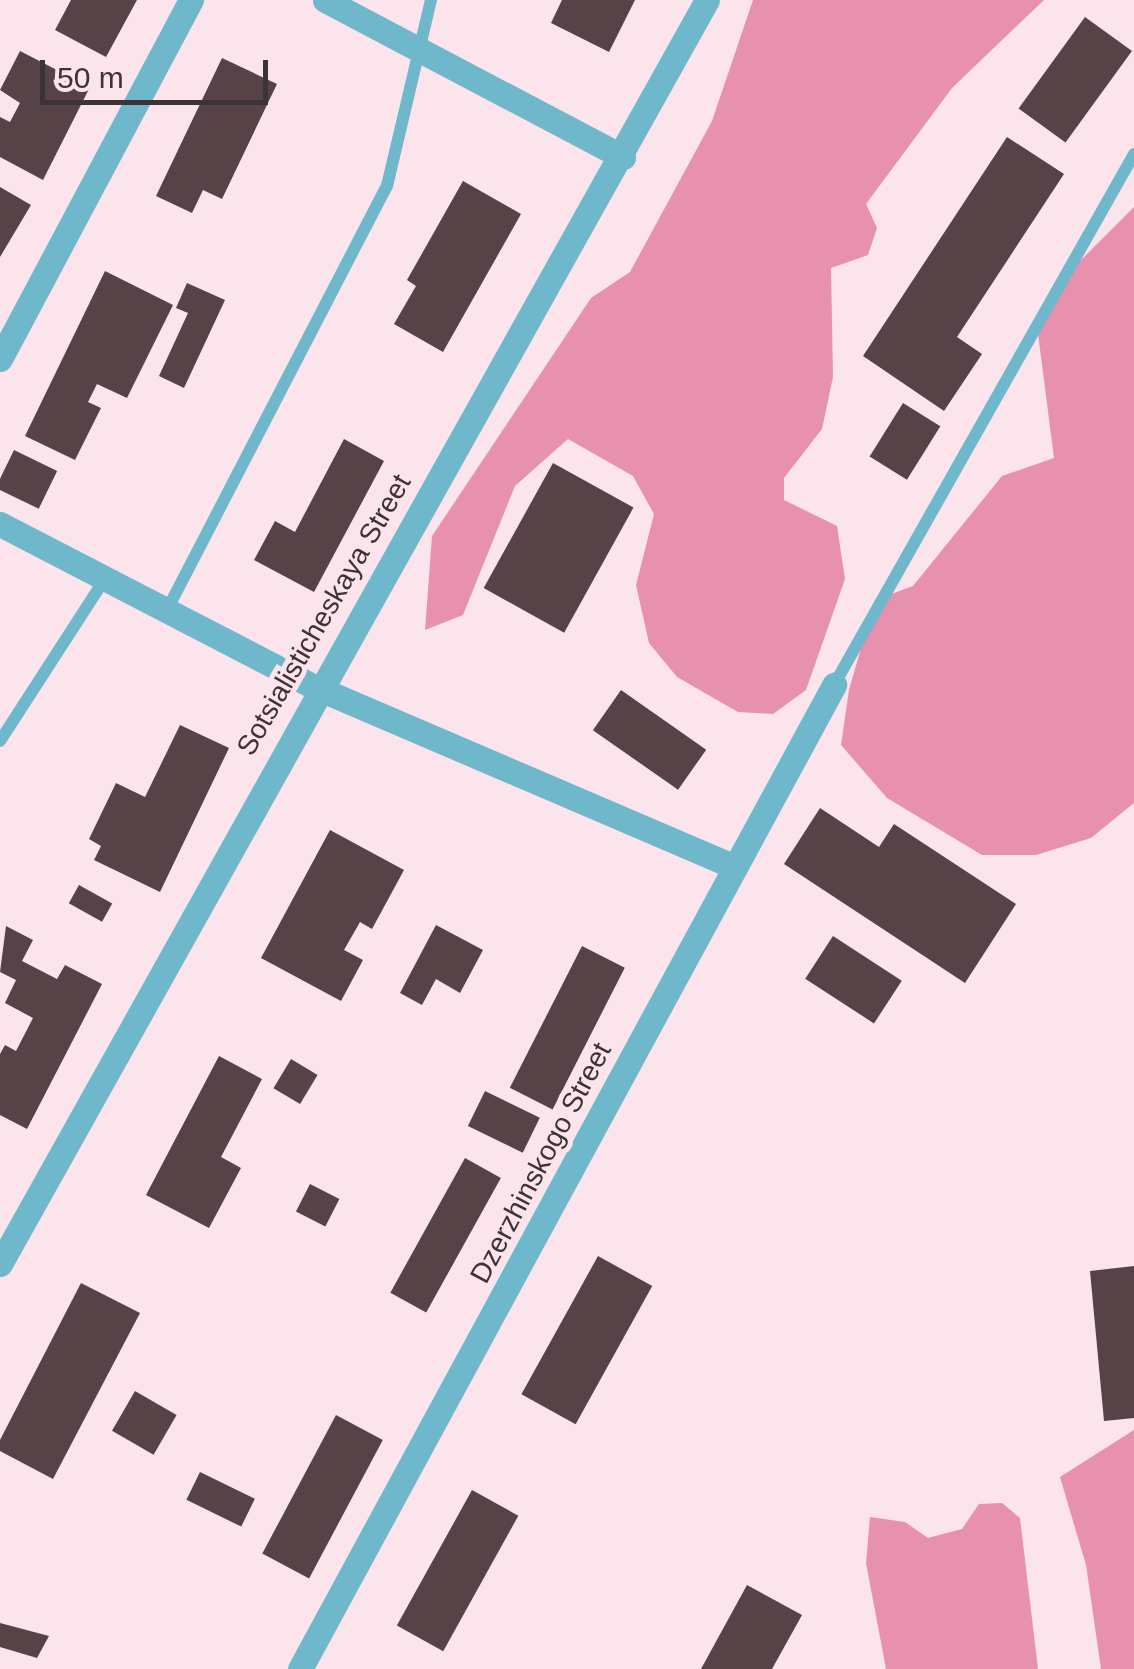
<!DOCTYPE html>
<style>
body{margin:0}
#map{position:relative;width:1134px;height:1669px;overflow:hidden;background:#fbe4eb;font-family:Arial,sans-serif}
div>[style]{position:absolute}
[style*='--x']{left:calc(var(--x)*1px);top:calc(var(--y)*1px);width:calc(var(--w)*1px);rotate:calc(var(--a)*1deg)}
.forest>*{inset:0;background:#e891af}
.building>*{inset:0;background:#554348;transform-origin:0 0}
.service>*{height:12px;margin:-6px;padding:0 6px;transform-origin:6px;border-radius:6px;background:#6fb7ca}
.minor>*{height:25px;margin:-12.5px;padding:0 12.5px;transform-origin:12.5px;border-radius:12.5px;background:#6fb7ca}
span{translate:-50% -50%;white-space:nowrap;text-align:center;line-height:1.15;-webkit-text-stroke:10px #fbe4eb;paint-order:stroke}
.street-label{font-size:28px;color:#3c3336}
.scale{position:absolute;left:40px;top:60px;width:228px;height:45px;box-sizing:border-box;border:5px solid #3c3336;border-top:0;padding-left:12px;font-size:30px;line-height:35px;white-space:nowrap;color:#3c3336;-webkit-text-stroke:8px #fbe4eb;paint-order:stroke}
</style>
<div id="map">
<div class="forest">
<i style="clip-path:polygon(753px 0,1044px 0,952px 88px,866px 204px,877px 228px,868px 255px,831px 268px,833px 377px,822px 429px,784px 478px,784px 500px,837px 526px,845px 579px,806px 690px,773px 714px,738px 712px,677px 677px,649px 643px,636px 585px,654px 514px,633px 476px,568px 439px,515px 486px,463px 615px,425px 630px,432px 536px,591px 298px,630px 272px,712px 121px)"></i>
<i style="clip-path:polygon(1134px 207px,1134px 803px,1091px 838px,1036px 855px,982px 855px,887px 798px,841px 745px,849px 690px,875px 600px,913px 586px,1002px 476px,1054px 458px,1037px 326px,1066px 275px)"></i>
<i style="clip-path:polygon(1134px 1430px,1134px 1669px,1101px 1669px,1086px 1565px,1060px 1477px)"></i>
<i style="clip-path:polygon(1002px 1503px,1020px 1518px,1038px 1669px,886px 1669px,866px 1563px,870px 1517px,905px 1522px,928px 1538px,962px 1529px,979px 1504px)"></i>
</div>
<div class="building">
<i style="clip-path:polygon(71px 0,137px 0,106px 57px,55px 30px)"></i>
<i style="clip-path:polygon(562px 0,635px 0,609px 52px,551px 23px)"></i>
<i style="left:1085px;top:17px;width:58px;height:113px;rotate:36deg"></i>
<i style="clip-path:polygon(20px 51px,90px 87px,43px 180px,0 157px,0 117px,10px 122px,20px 103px,0 90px)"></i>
<i style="clip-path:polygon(222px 58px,277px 84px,222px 199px,203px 190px,192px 213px,156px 196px)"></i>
<i style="clip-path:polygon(1007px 137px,1064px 174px,957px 337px,982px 354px,944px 411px,863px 356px)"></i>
<i style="clip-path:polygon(463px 181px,521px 214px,443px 352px,394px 324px,416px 286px,407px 280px)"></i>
<i style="clip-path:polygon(0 187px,31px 205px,0 257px)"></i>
<i style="clip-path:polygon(105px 271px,173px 305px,127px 398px,97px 384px,88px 402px,101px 408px,75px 460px,25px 436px)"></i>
<i style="clip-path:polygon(187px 283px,225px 300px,184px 388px,159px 376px,188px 313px,176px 308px)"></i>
<i style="left:903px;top:403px;width:44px;height:63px;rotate:32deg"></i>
<i style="clip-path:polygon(344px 439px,384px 461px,314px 592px,254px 560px,275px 521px,295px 532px)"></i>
<i style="left:14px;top:450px;width:48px;height:42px;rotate:26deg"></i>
<i style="left:553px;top:463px;width:92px;height:143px;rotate:29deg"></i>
<i style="left:621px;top:690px;width:104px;height:49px;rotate:35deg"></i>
<i style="clip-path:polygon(180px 725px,229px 748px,160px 892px,94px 860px,101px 846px,89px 839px,116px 783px,145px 797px)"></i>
<i style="clip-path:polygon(820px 808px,879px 847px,894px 824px,1016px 904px,965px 983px,784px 864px)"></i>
<i style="clip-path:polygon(330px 830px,404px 870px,372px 929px,360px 922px,344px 950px,363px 960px,341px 1001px,261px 958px)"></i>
<i style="left:79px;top:885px;width:38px;height:21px;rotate:29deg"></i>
<i style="clip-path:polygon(436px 925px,483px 950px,460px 993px,436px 979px,422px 1005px,400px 993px)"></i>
<i style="clip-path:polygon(6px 926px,33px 940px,22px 961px,57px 979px,65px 965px,102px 984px,27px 1129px,0 1115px,0 1054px,5px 1045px,16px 1051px,33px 1018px,5px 1003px,16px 980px,0 972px)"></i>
<i style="left:833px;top:936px;width:82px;height:51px;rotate:33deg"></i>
<i style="left:582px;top:946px;width:48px;height:159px;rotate:27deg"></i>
<i style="clip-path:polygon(219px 1056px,262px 1079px,221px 1157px,241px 1168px,209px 1228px,146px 1195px)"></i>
<i style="left:291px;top:1059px;width:31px;height:34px;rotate:31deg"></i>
<i style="left:485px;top:1091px;width:61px;height:39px;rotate:26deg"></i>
<i style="left:465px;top:1158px;width:41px;height:154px;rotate:29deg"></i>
<i style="left:310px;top:1184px;width:33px;height:31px;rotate:27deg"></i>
<i style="left:598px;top:1256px;width:62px;height:158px;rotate:29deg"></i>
<i style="clip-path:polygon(1134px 1266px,1134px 1418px,1104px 1421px,1090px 1271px)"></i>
<i style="clip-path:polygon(81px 1283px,140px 1313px,53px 1479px,0 1451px,0 1440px)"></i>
<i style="left:135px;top:1391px;width:48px;height:46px;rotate:30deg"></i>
<i style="left:336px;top:1415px;width:53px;height:157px;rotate:28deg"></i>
<i style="left:200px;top:1472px;width:61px;height:31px;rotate:26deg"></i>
<i style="left:472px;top:1490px;width:53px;height:155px;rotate:29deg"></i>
<i style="clip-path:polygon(747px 1585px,802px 1615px,772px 1669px,701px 1669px)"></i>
<i style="clip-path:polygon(0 1623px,49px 1636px,37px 1658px,0 1647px)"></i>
</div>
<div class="service">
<i style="--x:167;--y:610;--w:478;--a:-62.6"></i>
<i style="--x:387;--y:186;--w:191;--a:-76.7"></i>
<i style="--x:834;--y:685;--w:610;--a:-60.53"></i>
<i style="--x:0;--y:741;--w:192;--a:-57.1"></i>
</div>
<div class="minor">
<i style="--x:325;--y:0;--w:337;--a:27.8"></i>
<i style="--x:0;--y:359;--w:407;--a:-62"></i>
<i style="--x:0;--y:524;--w:355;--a:27.4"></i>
<i style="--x:315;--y:687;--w:457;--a:23.2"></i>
<i style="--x:0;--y:1264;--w:1448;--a:-60.78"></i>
<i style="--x:300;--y:1669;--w:1120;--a:-61.51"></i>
</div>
<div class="street-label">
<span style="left:324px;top:615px;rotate:-60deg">Sotsialisticheskaya Street</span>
<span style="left:541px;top:1163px;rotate:-62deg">Dzerzhinskogo Street</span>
</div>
<div class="scale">50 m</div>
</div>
